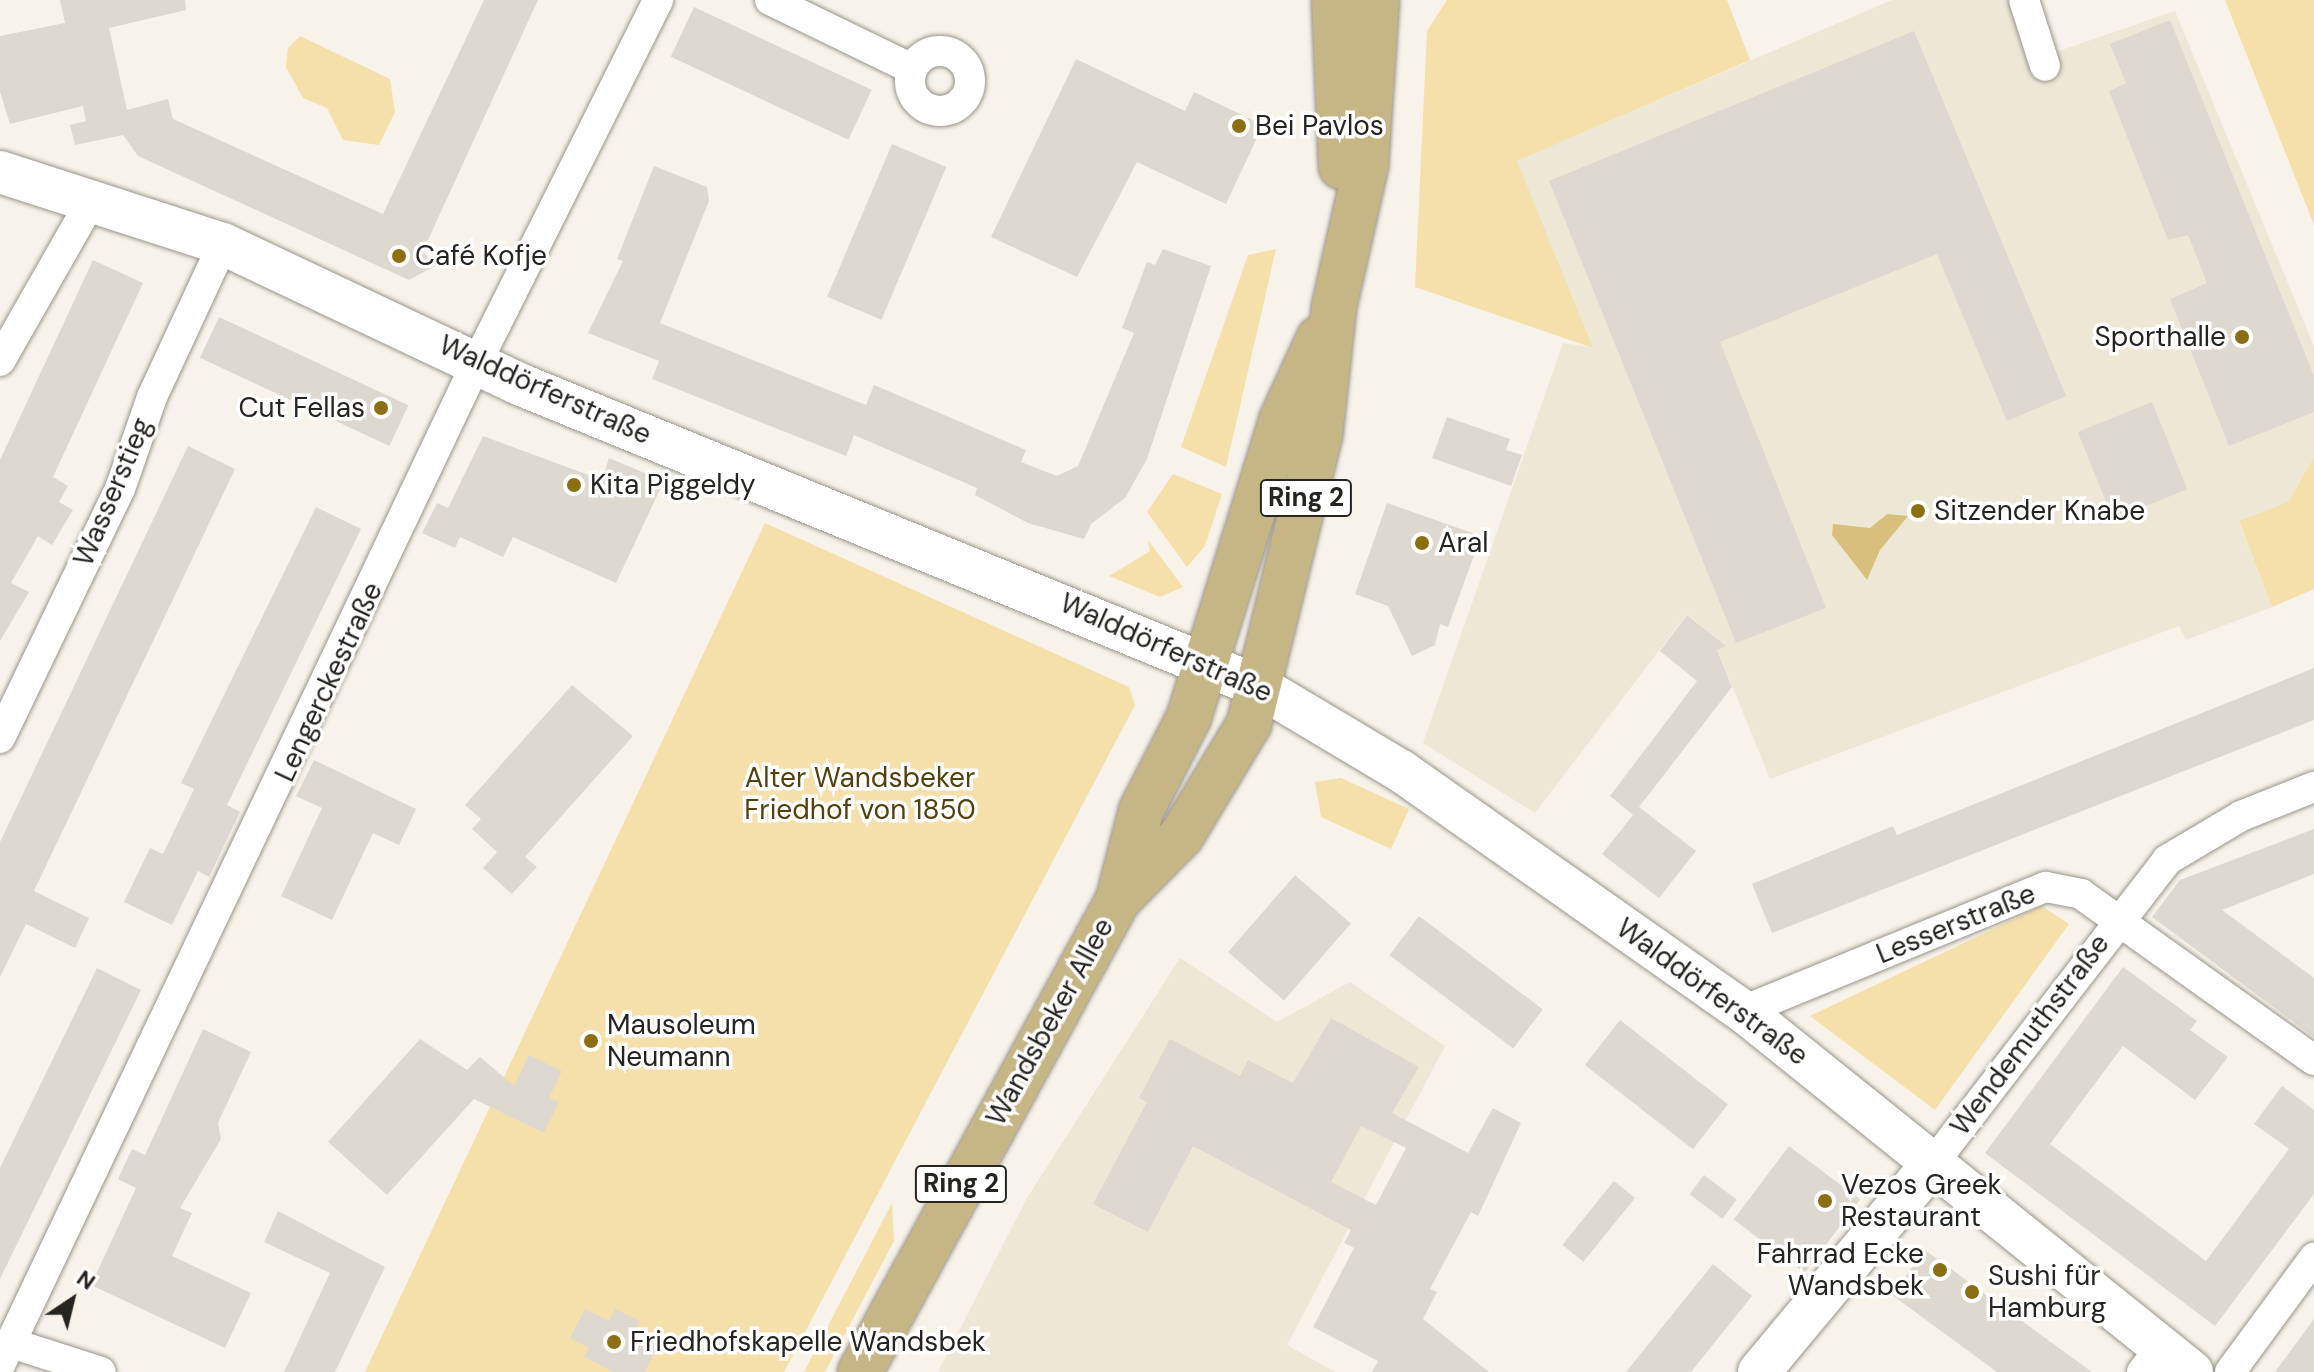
<!DOCTYPE html>
<meta charset="utf-8">
<style>
body{margin:0}
#map{position:relative;width:2314px;height:1372px;overflow:hidden;background:#f7f3ea;font-family:"DM Sans",sans-serif}
div>[style]{position:absolute}
[style*='--x']{left:calc(var(--x)*1px);top:calc(var(--y)*1px);width:calc(var(--w)*1px);rotate:calc(var(--a)*1deg)}
.built>*{inset:0;background:#ede7d6}
.green>*{inset:0;background:#f5e0ab}
.water>*{inset:0;background:#d9bf7c}
.building>*{inset:0;background:#ddd9d0;transform-origin:0 0}
.roads{filter:drop-shadow(0 0 2px #98958c) drop-shadow(0 0 2px #98958c)}
.street>*{height:30px;margin:-15px;padding:0 15px;transform-origin:15px;border-radius:15px;background:#fff}
.street>.ring{margin:-15px;padding:0;box-sizing:content-box;background:none;border:30px solid #fff;border-radius:50%}
.secondary>*{height:42px;margin:-21px;padding:0 21px;transform-origin:21px;border-radius:21px;background:#fff}
.primary>*{height:44px;margin:-22px;padding:0 22px;transform-origin:22px;border-radius:22px;background:#c6b585}
.dots>*{width:22px;height:22px;translate:-50% -50%;box-sizing:border-box;border:4px solid #fff;border-radius:50%}
span{translate:-50% -50%;white-space:nowrap;text-align:center;line-height:1.15;-webkit-text-stroke:7px #fff;paint-order:stroke}
.shield-label span{padding:2px 6px;background:#fff;border:2px solid;border-radius:6px;-webkit-text-stroke-width:0}
.shield-label{font-size:26px;color:#262421;font-weight:700}
.poi-label{font-size:28px;color:#262421}
.left{translate:0 -50%;text-align:left}
.right{translate:-100% -50%;text-align:right}
.street-label{font-size:28px;color:#262421}
.park-label{font-size:28px;color:#53400a}
.north{position:absolute;left:32px;top:1260px;width:80px;height:80px;-webkit-text-stroke:6px #fff;paint-order:stroke;rotate:35deg;font-size:22px;font-weight:700;line-height:32px;text-align:center;color:#262421}
.north::after{content:'';display:block;margin:auto;width:28px;height:36px;background:#262421;clip-path:polygon(50% 0,100% 100%,50% 72%,0 100%)}
</style>
<div id="map">
<div class="built">
<i style="clip-path:polygon(1892px 0,2010px 0,2027px 62px,2175px 11px,2314px 346px,2314px 457px,2288px 502px,2239px 522px,2272px 607px,2186px 640px,2179px 626px,1770px 779px,1711px 634px,1687px 614px,1535px 813px,1423px 743px,1563px 343px,1592px 347px,1516px 161px)"></i>
<i style="clip-path:polygon(1180px 958px,1277px 1022px,1350px 982px,1445px 1046px,1287px 1345px,1335px 1372px,938px 1372px,1027px 1198px)"></i>
</div>
<div class="green">
<i style="clip-path:polygon(1447px 0,1727px 0,1750px 60px,1517px 161px,1593px 348px,1415px 287px,1427px 31px)"></i>
<i style="clip-path:polygon(2225px 0,2314px 0,2314px 225px)"></i>
<i style="clip-path:polygon(300px 36px,390px 79px,395px 112px,379px 145px,343px 140px,327px 108px,303px 98px,286px 67px,288px 48px)"></i>
<i style="clip-path:polygon(1276px 249px,1226px 467px,1181px 447px,1248px 255px)"></i>
<i style="clip-path:polygon(2314px 457px,2314px 589px,2272px 607px,2239px 521px,2288px 502px)"></i>
<i style="clip-path:polygon(1173px 474px,1222px 494px,1205px 546px,1187px 567px,1147px 512px)"></i>
<i style="clip-path:polygon(765px 523px,1129px 687px,1135px 705px,784px 1372px,365px 1372px)"></i>
<i style="clip-path:polygon(1148px 540px,1183px 587px,1160px 597px,1109px 576px,1150px 551px)"></i>
<i style="clip-path:polygon(1341px 778px,1409px 809px,1391px 849px,1321px 817px,1315px 782px)"></i>
<i style="clip-path:polygon(2042px 906px,2069px 924px,1935px 1110px,1810px 1016px)"></i>
<i style="clip-path:polygon(892px 1203px,894px 1241px,825px 1372px,804px 1372px)"></i>
</div>
<div class="water">
<i style="clip-path:polygon(1887px 514px,1908px 516px,1880px 550px,1867px 580px,1832px 535px,1833px 524px,1870px 528px)"></i>
</div>
<div class="building">
<i style="clip-path:polygon(60px 0,185px 0,186px 10px,109px 28px,127px 110px,168px 99px,173px 119px,383px 214px,484px 0,538px 0,423px 251px,435px 266px,409px 280px,138px 156px,123px 135px,75px 145px,70px 125px,86px 121px,83px 106px,10px 124px,0 92px,0 36px,65px 23px)"></i>
<i style="left:694px;top:7px;width:196px;height:55px;rotate:25deg"></i>
<i style="clip-path:polygon(2170px 20px,2314px 376px,2314px 412px,2229px 446px,2170px 299px,2207px 283px,2188px 235px,2168px 240px,2109px 91px,2126px 83px,2110px 44px)"></i>
<i style="clip-path:polygon(1914px 31px,2066px 396px,2007px 421px,1937px 254px,1720px 342px,1826px 608px,1736px 643px,1549px 181px)"></i>
<i style="clip-path:polygon(1076px 59px,1185px 111px,1194px 92px,1263px 125px,1226px 204px,1137px 162px,1077px 277px,991px 237px)"></i>
<i style="left:892px;top:144px;width:59px;height:166px;rotate:23deg"></i>
<i style="clip-path:polygon(654px 166px,707px 187px,709px 201px,660px 323px,866px 405px,874px 385px,1026px 450px,1021px 462px,1057px 476px,1078px 466px,1134px 333px,1122px 328px,1147px 262px,1155px 265px,1163px 249px,1211px 266px,1147px 459px,1125px 498px,1091px 524px,1084px 539px,1028px 523px,975px 495px,977px 488px,854px 435px,846px 456px,652px 379px,659px 361px,588px 333px,623px 261px,617px 259px)"></i>
<i style="clip-path:polygon(93px 260px,143px 283px,53px 477px,68px 486px,59px 502px,73px 510px,52px 545px,38px 536px,11px 583px,29px 592px,0 641px,0 460px)"></i>
<i style="left:219px;top:317px;width:209px;height:45px;rotate:25deg"></i>
<i style="left:2152px;top:402px;width:94px;height:80px;rotate:68deg"></i>
<i style="clip-path:polygon(1447px 417px,1510px 439px,1506px 450px,1522px 455px,1511px 486px,1432px 458px)"></i>
<i style="clip-path:polygon(483px 436px,602px 480px,609px 458px,664px 481px,616px 583px,513px 537px,503px 557px,460px 537px,455px 548px,422px 533px,437px 503px,448px 508px)"></i>
<i style="clip-path:polygon(188px 446px,235px 469px,34px 891px,89px 918px,75px 948px,26px 924px,0 977px,0 842px)"></i>
<i style="clip-path:polygon(1387px 503px,1481px 536px,1448px 627px,1440px 624px,1435px 645px,1412px 656px,1388px 606px,1355px 594px)"></i>
<i style="clip-path:polygon(316px 507px,361px 529px,227px 805px,240px 812px,209px 877px,198px 871px,172px 925px,124px 902px,150px 848px,163px 854px,194px 789px,181px 783px)"></i>
<i style="clip-path:polygon(1687px 615px,1726px 646px,1717px 650px,1732px 687px,1639px 807px,1696px 851px,1659px 898px,1602px 854px,1633px 815px,1610px 796px,1697px 681px,1660px 651px)"></i>
<i style="clip-path:polygon(2314px 668px,2314px 720px,1772px 933px,1752px 884px,1893px 826px,1897px 835px)"></i>
<i style="clip-path:polygon(572px 685px,633px 736px,525px 857px,537px 867px,512px 894px,483px 868px,497px 852px,472px 829px,481px 819px,465px 805px)"></i>
<i style="clip-path:polygon(314px 760px,416px 809px,399px 845px,373px 833px,332px 920px,281px 896px,322px 808px,296px 796px)"></i>
<i style="clip-path:polygon(2314px 829px,2314px 874px,2222px 910px,2314px 978px,2314px 1037px,2152px 917px,2180px 880px)"></i>
<i style="left:1295px;top:875px;width:74px;height:102px;rotate:41deg"></i>
<i style="left:1419px;top:916px;width:155px;height:49px;rotate:37deg"></i>
<i style="clip-path:polygon(2123px 967px,2197px 1021px,2190px 1030px,2228px 1057px,2195px 1100px,2123px 1046px,2050px 1144px,2206px 1261px,2289px 1149px,2254px 1124px,2282px 1086px,2314px 1110px,2314px 1194px,2215px 1326px,1985px 1153px)"></i>
<i style="clip-path:polygon(97px 968px,141px 990px,0 1279px,0 1168px)"></i>
<i style="clip-path:polygon(evenodd,1331px 1018px,1419px 1067px,1392px 1113px,1468px 1153px,1493px 1108px,1521px 1123px,1478px 1216px,1471px 1212px,1430px 1289px,1437px 1292px,1423px 1319px,1489px 1372px,1372px 1372px,1378px 1361px,1313px 1327px,1354px 1248px,1344px 1243px,1351px 1230px,1193px 1146px,1148px 1232px,1093px 1204px,1147px 1102px,1139px 1098px,1170px 1039px,1240px 1076px,1248px 1060px,1293px 1083px,1331px 1018px,1361px 1126px,1406px 1148px,1376px 1205px,1331px 1182px,1361px 1126px)"></i>
<i style="left:1620px;top:1020px;width:137px;height:57px;rotate:38deg"></i>
<i style="clip-path:polygon(203px 1029px,251px 1052px,218px 1123px,221px 1139px,180px 1208px,192px 1213px,172px 1256px,251px 1293px,225px 1348px,91px 1285px,136px 1188px,118px 1179px,132px 1149px,145px 1155px)"></i>
<i style="clip-path:polygon(420px 1039px,467px 1070px,480px 1057px,514px 1086px,529px 1055px,562px 1071px,549px 1098px,559px 1102px,544px 1133px,474px 1099px,387px 1195px,328px 1142px)"></i>
<i style="left:1789px;top:1146px;width:89px;height:92px;rotate:37deg"></i>
<i style="left:1704px;top:1175px;width:41px;height:24px;rotate:37deg"></i>
<i style="left:1614px;top:1181px;width:27px;height:82px;rotate:39deg"></i>
<i style="clip-path:polygon(278px 1211px,385px 1267px,335px 1372px,284px 1372px,330px 1273px,264px 1242px)"></i>
<i style="clip-path:polygon(1925px 1250px,2037px 1332px,2092px 1372px,1997px 1372px,1892px 1295px)"></i>
<i style="clip-path:polygon(1713px 1264px,1752px 1296px,1691px 1372px,1626px 1372px)"></i>
<i style="clip-path:polygon(585px 1309px,609px 1321px,615px 1309px,640px 1321px,634px 1333px,658px 1346px,645px 1372px,613px 1372px,584px 1357px,589px 1348px,570px 1338px)"></i>
<i style="clip-path:polygon(2314px 1319px,2314px 1372px,2275px 1372px)"></i>
</div>
<div class="roads">
<div class="street">
<i style="--x:770;--y:0;--w:158;--a:25.9"></i>
<i style="--x:2024;--y:0;--w:69;--a:72.3"></i>
<i class="ring" style="left:910px;top:51px;width:30px;height:30px"></i>
<i style="--x:0;--y:361;--w:188;--a:-60.3"></i>
<i style="--x:0;--y:738;--w:276;--a:-64.3"></i>
<i style="--x:120;--y:489;--w:97;--a:-70.8"></i>
<i style="--x:152;--y:397;--w:169;--a:-65.1"></i>
<i style="--x:1743;--y:1011;--w:327;--a:-22.3"></i>
<i style="--x:2046;--y:887;--w:36;--a:11"></i>
<i style="--x:2081;--y:894;--w:286;--a:35.5"></i>
<i style="--x:1934;--y:1162;--w:381;--a:-52.3"></i>
<i style="--x:2167;--y:860;--w:86;--a:-30.7"></i>
<i style="--x:2241;--y:816;--w:79;--a:-21.7"></i>
<i style="--x:14;--y:1344;--w:91;--a:17.8"></i>
<i style="--x:0;--y:1365;--w:1111;--a:-64.57"></i>
<i style="--x:477;--y:362;--w:405;--a:-63.4"></i>
<i style="--x:2142;--y:1372;--w:31;--a:-52"></i>
<i style="--x:2230;--y:1372;--w:142;--a:-53.6"></i>
</div>
<div class="secondary">
<i style="--x:0;--y:172;--w:234;--a:17.9"></i>
<i style="--x:223;--y:244;--w:327;--a:25.3"></i>
<i style="--x:519;--y:384;--w:801;--a:22.24"></i>
<i style="--x:1260;--y:687;--w:164;--a:30.8"></i>
<i style="--x:1401;--y:771;--w:418;--a:35.1"></i>
<i style="--x:1743;--y:1011;--w:576;--a:38.8"></i>
<i style="--x:1759;--y:1372;--w:273;--a:-50.2"></i>
</div>
<div class="primary">
<i style="--x:1334;--y:0;--w:167;--a:87.6"></i>
<i style="--x:1118;--y:900;--w:92;--a:-75.5"></i>
<i style="--x:1141;--y:811;--w:106;--a:-62.9"></i>
<i style="--x:1189;--y:717;--w:310;--a:-72.7"></i>
<i style="--x:1281;--y:421;--w:91;--a:-65.4"></i>
<i style="--x:860;--y:1372;--w:538;--a:-61.34"></i>
<i style="--x:1118;--y:900;--w:91;--a:-45.4"></i>
<i style="--x:1182;--y:835;--w:130;--a:-58.9"></i>
<i style="--x:1249;--y:724;--w:297;--a:-76.2"></i>
<i style="--x:1320;--y:436;--w:130;--a:-83.8"></i>
<i style="--x:1334;--y:307;--w:146;--a:-77.3"></i>
<i style="--x:1366;--y:165;--w:165;--a:-86.2"></i>
</div>
</div>
<div class="dots">
<i style="left:1239px;top:126px;background:#8d6f13"></i>
<i style="left:399px;top:256px;background:#8d6f13"></i>
<i style="left:2242px;top:337px;background:#8d6f13"></i>
<i style="left:381px;top:408px;background:#8d6f13"></i>
<i style="left:574px;top:485px;background:#8d6f13"></i>
<i style="left:1918px;top:511px;background:#8d6f13"></i>
<i style="left:1422px;top:543px;background:#8d6f13"></i>
<i style="left:591px;top:1041px;background:#8d6f13"></i>
<i style="left:1825px;top:1201px;background:#8d6f13"></i>
<i style="left:1940px;top:1270px;background:#8d6f13"></i>
<i style="left:1972px;top:1292px;background:#8d6f13"></i>
<i style="left:614px;top:1342px;background:#8d6f13"></i>
</div>
<div class="shield-label">
<span style="left:1306px;top:498px">Ring 2</span>
<span style="left:961px;top:1184px">Ring 2</span>
</div>
<div class="poi-label">
<span class="left" style="left:1255px;top:126px">Bei Pavlos</span>
<span class="left" style="left:415px;top:256px">Café Kofje</span>
<span class="right" style="left:2226px;top:337px">Sporthalle</span>
<span class="right" style="left:365px;top:408px">Cut Fellas</span>
<span class="left" style="left:590px;top:485px">Kita Piggeldy</span>
<span class="left" style="left:1934px;top:511px">Sitzender Knabe</span>
<span class="left" style="left:1438px;top:543px">Aral</span>
<span class="left" style="left:607px;top:1041px">Mausoleum<br>Neumann</span>
<span class="left" style="left:1841px;top:1201px">Vezos Greek<br>Restaurant</span>
<span class="right" style="left:1924px;top:1270px">Fahrrad Ecke<br>Wandsbek</span>
<span class="left" style="left:1988px;top:1292px">Sushi für<br>Hamburg</span>
<span class="left" style="left:630px;top:1342px">Friedhofskapelle Wandsbek</span>
</div>
<div class="street-label">
<span style="left:545px;top:390px;rotate:24deg">Walddörferstraße</span>
<span style="left:113px;top:492px;rotate:-67deg">Wasserstieg</span>
<span style="left:1166px;top:648px;rotate:24deg">Walddörferstraße</span>
<span style="left:329px;top:682px;rotate:-65deg">Lengerckestraße</span>
<span style="left:1956px;top:924px;rotate:-22deg">Lesserstraße</span>
<span style="left:1712px;top:992px;rotate:36deg">Walddörferstraße</span>
<span style="left:1050px;top:1022px;rotate:-61deg">Wandsbeker Allee</span>
<span style="left:2030px;top:1035px;rotate:-53deg">Wendemuthstraße</span>
</div>
<div class="park-label">
<span style="left:860px;top:794px">Alter Wandsbeker<br>Friedhof von 1850</span>
</div>
<div class="north">N</div>
</div>
